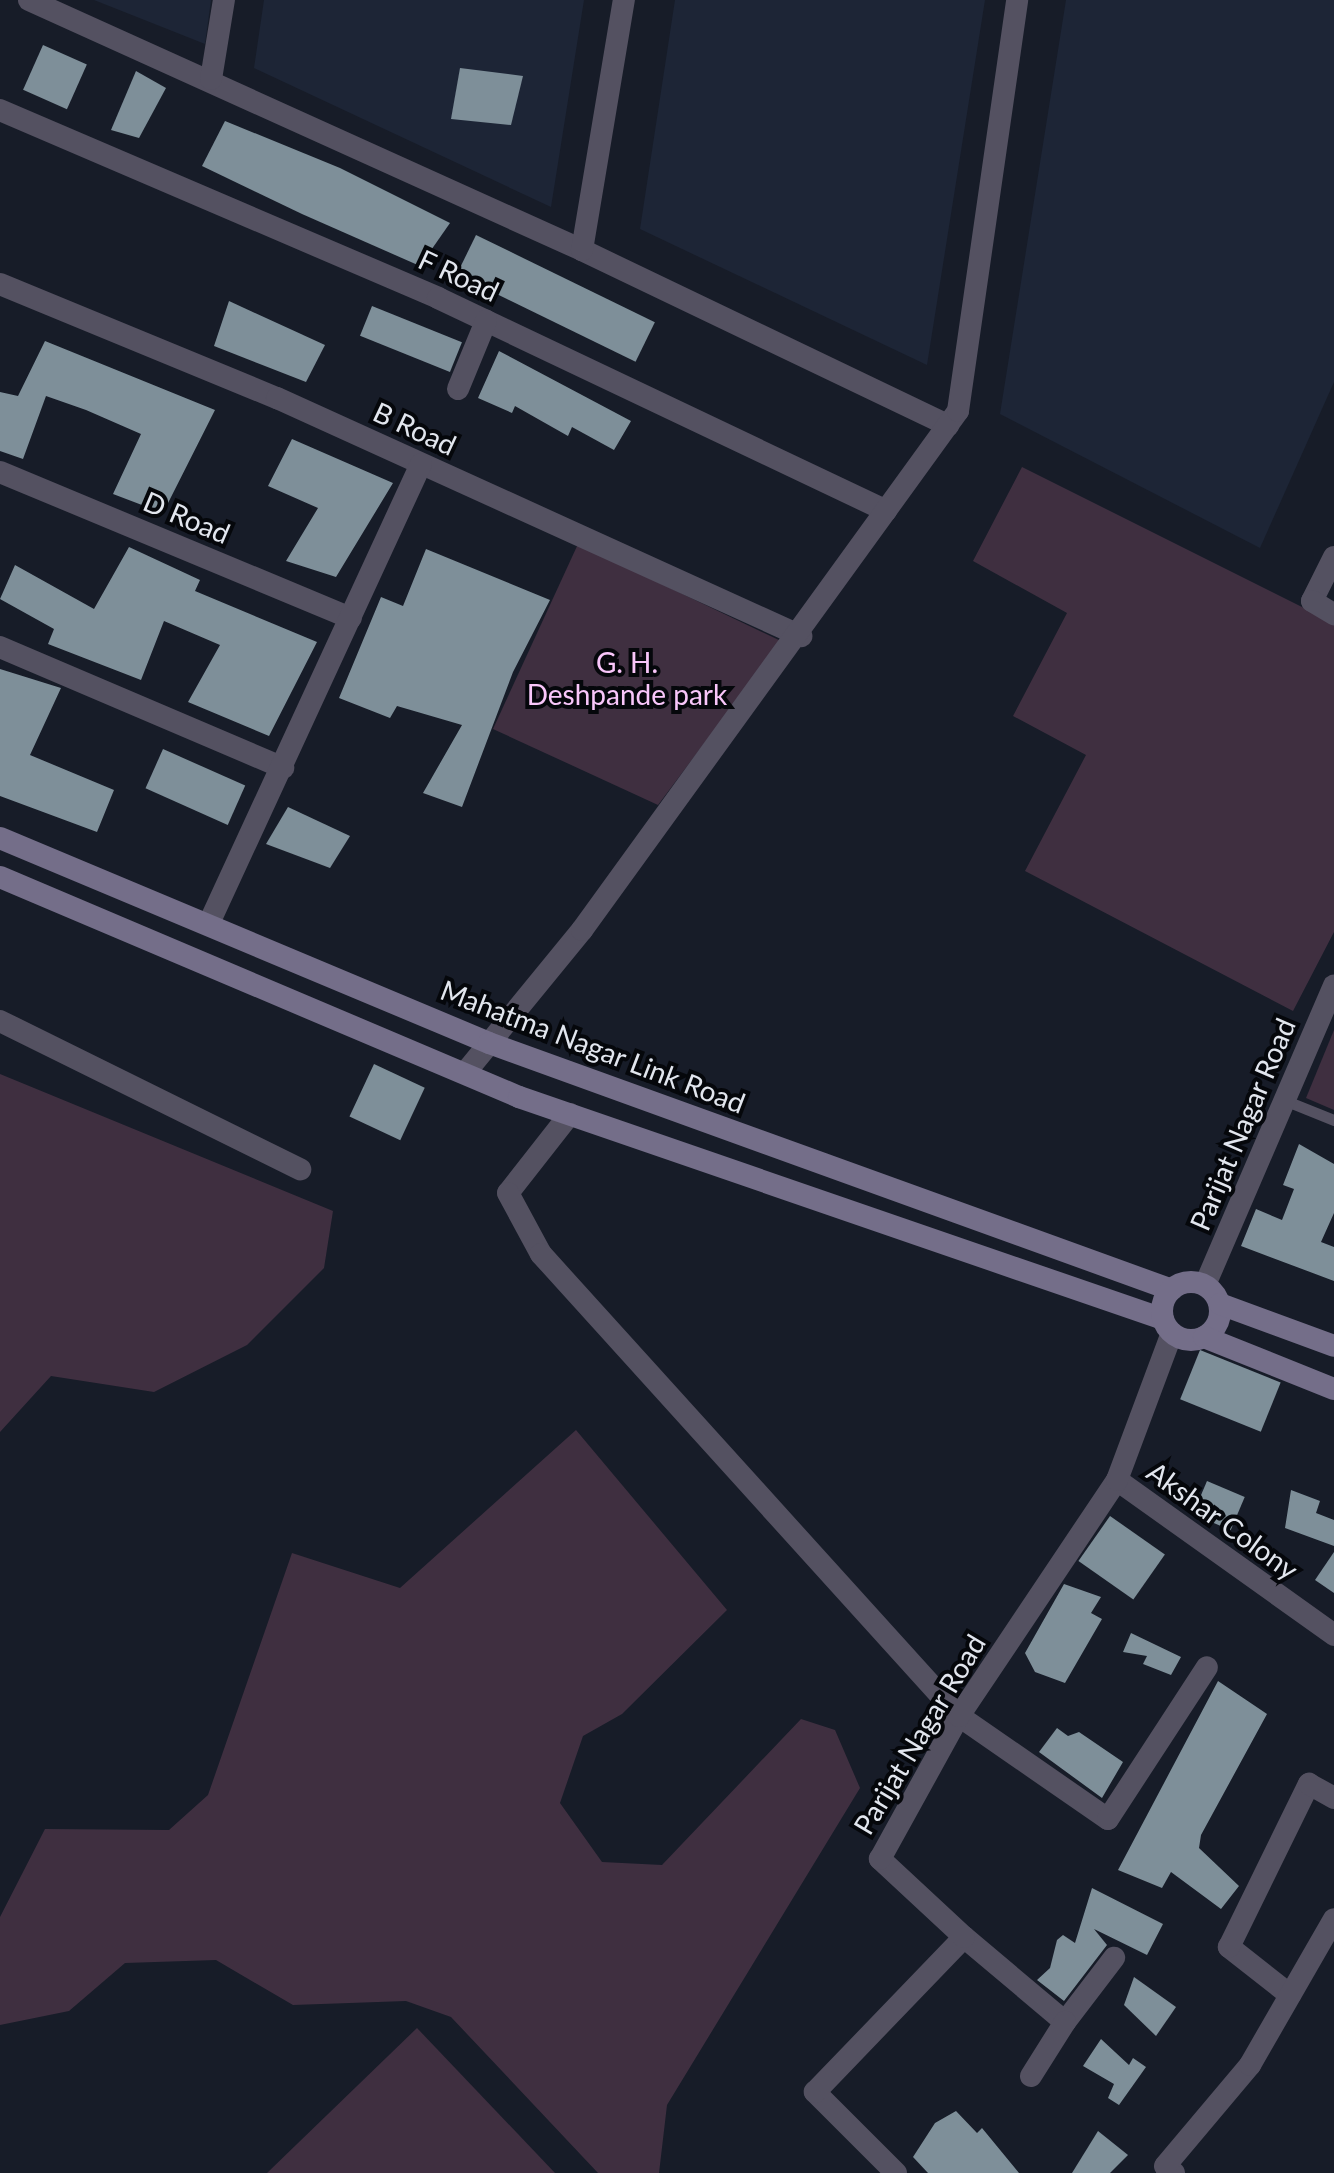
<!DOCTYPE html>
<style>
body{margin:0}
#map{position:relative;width:1334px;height:2173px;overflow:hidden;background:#171c28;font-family:Lato,sans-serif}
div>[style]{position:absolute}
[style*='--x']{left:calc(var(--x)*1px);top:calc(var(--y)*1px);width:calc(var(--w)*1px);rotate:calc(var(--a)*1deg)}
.built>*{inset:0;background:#1d2536}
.green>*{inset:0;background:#3f2f40}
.building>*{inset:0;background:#7e8f99;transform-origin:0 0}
.service>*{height:11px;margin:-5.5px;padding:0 5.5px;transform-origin:5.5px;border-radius:5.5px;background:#545161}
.minor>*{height:22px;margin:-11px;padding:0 11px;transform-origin:11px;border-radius:11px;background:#545161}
.tertiary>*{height:22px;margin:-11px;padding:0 11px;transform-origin:11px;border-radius:11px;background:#545161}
.secondary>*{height:22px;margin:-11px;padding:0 11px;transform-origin:11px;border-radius:11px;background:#746e89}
.secondary>.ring{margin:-11px;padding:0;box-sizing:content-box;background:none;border:22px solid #746e89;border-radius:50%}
span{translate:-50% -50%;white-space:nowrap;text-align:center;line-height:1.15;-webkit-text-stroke:8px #05070b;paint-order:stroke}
.street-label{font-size:28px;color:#e2e6ee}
.park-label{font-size:28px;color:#f9c6fa}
</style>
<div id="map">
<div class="built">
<i style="clip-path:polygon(94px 0,211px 0,205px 44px)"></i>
<i style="clip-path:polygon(264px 0,584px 0,551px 207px,254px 68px)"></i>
<i style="clip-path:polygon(675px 0,985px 0,927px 365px,640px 229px)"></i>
<i style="clip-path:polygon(1066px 0,1334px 0,1334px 382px,1260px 548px,1000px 414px)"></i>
</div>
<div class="green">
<i style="clip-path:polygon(1022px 467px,1334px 623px,1334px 932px,1293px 1011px,1025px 871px,1086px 755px,1013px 716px,1067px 613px,973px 561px)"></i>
<i style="clip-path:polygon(578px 544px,781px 641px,658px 805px,493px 729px)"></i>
<i style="clip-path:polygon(1334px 1030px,1334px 1110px,1306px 1098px)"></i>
<i style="clip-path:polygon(0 1074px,333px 1211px,324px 1268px,247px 1345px,154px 1392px,51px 1376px,0 1432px)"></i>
<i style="clip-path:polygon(576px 1430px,727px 1610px,622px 1714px,583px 1736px,560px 1803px,602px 1862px,662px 1865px,801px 1719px,835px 1730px,860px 1788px,667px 2105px,659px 2173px,598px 2173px,451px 2017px,406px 2001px,293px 2005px,216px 1960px,125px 1963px,69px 2011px,0 2025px,0 1917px,45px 1829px,169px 1830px,208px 1795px,292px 1553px,400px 1588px)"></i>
<i style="clip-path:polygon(417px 2028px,555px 2173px,267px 2173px)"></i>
</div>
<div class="building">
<i style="left:43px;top:45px;width:48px;height:49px;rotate:24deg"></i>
<i style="clip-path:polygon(460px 68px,523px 76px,511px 125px,451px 119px)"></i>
<i style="clip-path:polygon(136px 71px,166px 88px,139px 138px,111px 130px)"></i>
<i style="clip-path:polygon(225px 121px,340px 168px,450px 223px,420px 266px,302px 214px,202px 166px)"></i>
<i style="left:476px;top:235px;width:199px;height:44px;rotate:26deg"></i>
<i style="clip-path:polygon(229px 301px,325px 345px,306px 382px,214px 346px)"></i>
<i style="left:372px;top:306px;width:97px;height:32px;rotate:22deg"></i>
<i style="clip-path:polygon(45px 341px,215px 410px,163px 513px,113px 494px,141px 434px,86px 410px,46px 396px,23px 459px,0 451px,0 392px,18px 396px)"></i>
<i style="clip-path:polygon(499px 351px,631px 421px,614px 450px,572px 427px,568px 436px,515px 406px,512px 413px,478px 398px)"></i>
<i style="clip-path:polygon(292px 439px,393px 483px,336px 577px,286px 561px,318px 508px,268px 486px)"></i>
<i style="clip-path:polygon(129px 547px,200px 580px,195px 591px,317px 642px,269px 736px,188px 702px,220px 645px,164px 621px,141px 680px,48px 644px,54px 629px,0 599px,15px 565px,94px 609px)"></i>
<i style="clip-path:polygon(426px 549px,550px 600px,513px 672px,462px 807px,423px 793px,462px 725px,397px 706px,390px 718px,339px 698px,381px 597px,403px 606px)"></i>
<i style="clip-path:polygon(0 669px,61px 688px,30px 755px,114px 790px,97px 832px,0 796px)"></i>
<i style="left:163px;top:749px;width:90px;height:43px;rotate:24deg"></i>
<i style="clip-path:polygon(288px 807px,350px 836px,330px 868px,266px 844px)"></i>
<i style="left:374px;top:1064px;width:56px;height:58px;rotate:25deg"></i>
<i style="clip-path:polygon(1299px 1144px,1334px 1164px,1334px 1213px,1321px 1242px,1334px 1247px,1334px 1281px,1241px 1246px,1256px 1209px,1282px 1220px,1294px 1189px,1283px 1185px)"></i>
<i style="left:1200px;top:1350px;width:87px;height:53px;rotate:22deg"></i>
<i style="left:1207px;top:1481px;width:41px;height:36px;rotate:23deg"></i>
<i style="clip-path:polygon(1291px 1490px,1320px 1501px,1316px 1513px,1334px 1520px,1334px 1546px,1285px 1528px)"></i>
<i style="left:1110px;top:1516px;width:67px;height:55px;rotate:35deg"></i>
<i style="clip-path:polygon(1334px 1552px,1334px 1593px,1315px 1580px)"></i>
<i style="clip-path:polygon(1064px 1584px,1101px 1597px,1091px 1613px,1102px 1619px,1065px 1683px,1035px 1672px,1025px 1653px)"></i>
<i style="clip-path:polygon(1131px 1633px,1181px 1657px,1171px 1675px,1143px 1664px,1147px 1656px,1123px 1652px)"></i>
<i style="clip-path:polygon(1218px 1681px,1267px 1714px,1201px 1835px,1199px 1848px,1239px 1886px,1221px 1909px,1171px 1872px,1162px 1888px,1118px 1870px)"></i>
<i style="clip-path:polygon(1057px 1728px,1068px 1736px,1079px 1732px,1123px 1762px,1102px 1798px,1039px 1752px)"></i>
<i style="clip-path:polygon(1092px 1888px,1163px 1924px,1147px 1955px,1094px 1929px,1107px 1945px,1064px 2001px,1037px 1980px,1050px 1968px,1057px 1940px,1063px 1935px,1075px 1943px)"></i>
<i style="clip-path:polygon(1134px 1977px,1176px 2007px,1156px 2036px,1124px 2005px)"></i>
<i style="clip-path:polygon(1101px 2039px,1129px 2065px,1133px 2058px,1146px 2067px,1119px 2105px,1108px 2098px,1114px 2084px,1083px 2066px)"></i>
<i style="clip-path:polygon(956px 2111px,977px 2133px,982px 2128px,1019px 2173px,928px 2173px,913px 2157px,935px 2123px)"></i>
<i style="clip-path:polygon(1098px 2131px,1128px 2155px,1110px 2173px,1072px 2173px)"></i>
</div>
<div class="service">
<i style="--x:1284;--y:1100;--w:54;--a:21.8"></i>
</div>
<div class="minor">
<i style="--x:29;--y:0;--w:607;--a:24.33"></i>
<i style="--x:582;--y:250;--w:406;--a:25.6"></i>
<i style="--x:211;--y:79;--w:80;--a:-80.7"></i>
<i style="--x:0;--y:110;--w:477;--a:23.2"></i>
<i style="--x:438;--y:298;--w:496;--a:25.4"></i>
<i style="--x:582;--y:250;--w:254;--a:-80.5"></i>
<i style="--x:0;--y:284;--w:300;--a:22.4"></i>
<i style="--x:277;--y:398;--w:576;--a:24.43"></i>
<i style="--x:458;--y:389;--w:74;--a:-67.6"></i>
<i style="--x:0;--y:472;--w:380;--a:22.6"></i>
<i style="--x:1334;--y:557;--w:49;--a:116.6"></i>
<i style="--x:1312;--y:601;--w:26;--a:31"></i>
<i style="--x:0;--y:647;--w:308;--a:23.1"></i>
<i style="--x:210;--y:921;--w:503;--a:-65.22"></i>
<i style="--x:0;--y:1021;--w:335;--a:26.3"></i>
<i style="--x:570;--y:1114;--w:100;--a:128.1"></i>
<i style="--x:508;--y:1193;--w:69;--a:61.6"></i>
<i style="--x:541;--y:1254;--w:623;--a:47.86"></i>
<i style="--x:959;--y:1716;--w:181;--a:34.7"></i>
<i style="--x:1108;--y:1819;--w:181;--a:-56.9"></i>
<i style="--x:1117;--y:1480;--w:267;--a:35.5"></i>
<i style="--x:964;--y:1937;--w:132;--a:40.1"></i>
<i style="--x:1065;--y:2022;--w:81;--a:-52.6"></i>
<i style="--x:1290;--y:1995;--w:78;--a:-141.8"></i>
<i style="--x:1229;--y:1947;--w:182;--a:-63.9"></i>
<i style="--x:1309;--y:1784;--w:29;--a:29"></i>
<i style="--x:1031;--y:2076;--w:64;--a:-57.8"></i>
<i style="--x:1174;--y:2173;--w:11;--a:-142"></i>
<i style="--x:1165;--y:2166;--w:132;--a:-49.9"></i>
<i style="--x:1250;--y:2065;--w:168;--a:-60.1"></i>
</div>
<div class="tertiary">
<i style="--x:465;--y:1073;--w:185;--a:-50.7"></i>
<i style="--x:582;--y:930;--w:641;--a:-54.08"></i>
<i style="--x:958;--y:411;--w:415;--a:-81.8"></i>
<i style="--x:1205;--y:1285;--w:326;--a:-66.7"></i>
<i style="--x:896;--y:2173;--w:115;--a:-135"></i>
<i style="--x:815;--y:2092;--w:215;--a:-46.1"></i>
<i style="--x:964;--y:1937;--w:115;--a:-137.1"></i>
<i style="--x:880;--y:1859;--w:163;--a:-61.1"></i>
<i style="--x:959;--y:1716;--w:284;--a:-56.2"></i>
<i style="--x:1117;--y:1480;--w:157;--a:-69.5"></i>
</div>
<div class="secondary">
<i style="--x:0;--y:838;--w:530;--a:22.74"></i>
<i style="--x:489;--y:1043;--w:726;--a:19.88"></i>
<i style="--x:0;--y:877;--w:564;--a:22.97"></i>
<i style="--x:519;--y:1097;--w:681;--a:19.02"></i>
<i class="ring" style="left:1162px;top:1282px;width:36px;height:36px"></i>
<i style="--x:1220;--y:1304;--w:121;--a:20.2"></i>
<i style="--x:1204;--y:1337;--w:140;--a:21.8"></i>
</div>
<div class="street-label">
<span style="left:459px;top:275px;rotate:25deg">F Road</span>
<span style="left:415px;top:428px;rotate:25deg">B Road</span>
<span style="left:187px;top:517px;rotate:23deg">D Road</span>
<span style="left:593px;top:1046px;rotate:21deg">Mahatma Nagar Link Road</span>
<span style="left:1242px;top:1124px;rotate:-67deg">Parijat Nagar Road</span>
<span style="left:1223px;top:1520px;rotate:36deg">Akshar Colony</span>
<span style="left:919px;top:1734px;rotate:-59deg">Parijat Nagar Road</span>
</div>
<div class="park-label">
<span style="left:627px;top:678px">G. H.<br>Deshpande park</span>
</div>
</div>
